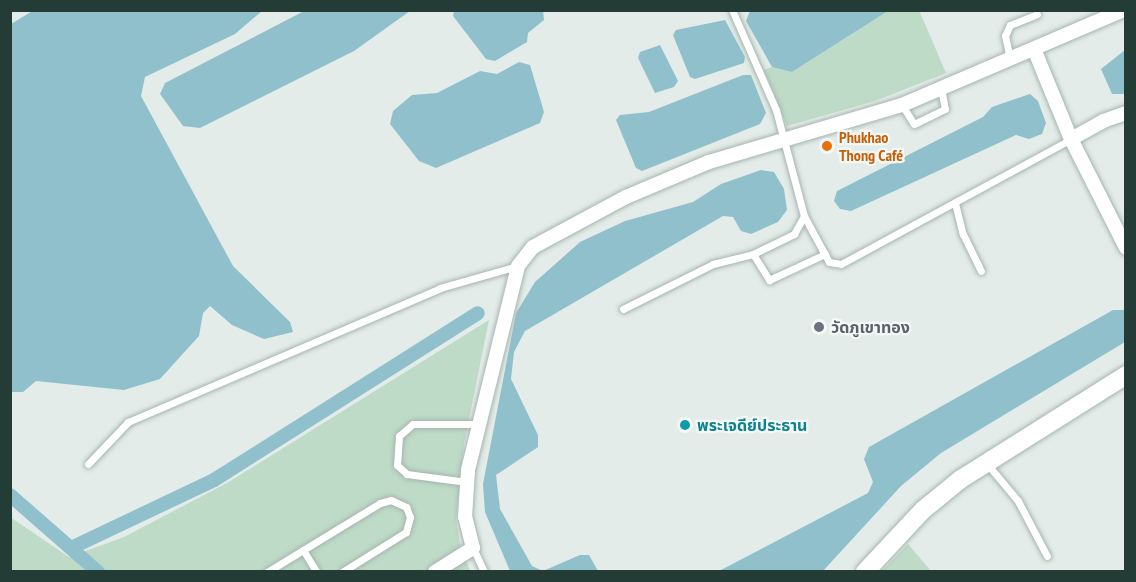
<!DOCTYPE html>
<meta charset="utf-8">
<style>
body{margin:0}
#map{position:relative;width:1136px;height:582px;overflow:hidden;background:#e3ece8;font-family:"PT Sans Narrow","Noto Sans Thai",sans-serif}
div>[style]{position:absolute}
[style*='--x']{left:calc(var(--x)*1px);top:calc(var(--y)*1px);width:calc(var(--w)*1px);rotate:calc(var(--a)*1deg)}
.green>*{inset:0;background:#bedbc7}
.water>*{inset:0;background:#90c0cc}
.canal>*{height:14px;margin:-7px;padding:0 7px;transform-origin:7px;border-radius:7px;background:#90c0cc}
.roads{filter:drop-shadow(0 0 2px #a6b4af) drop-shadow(0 0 2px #a6b4af)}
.lane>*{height:7px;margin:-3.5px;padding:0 3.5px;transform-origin:3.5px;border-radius:3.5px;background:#fff}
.street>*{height:14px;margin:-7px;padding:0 7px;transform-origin:7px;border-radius:7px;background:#fff}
.secondary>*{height:18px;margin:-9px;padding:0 9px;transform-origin:9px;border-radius:9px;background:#fff}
.dots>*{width:16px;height:16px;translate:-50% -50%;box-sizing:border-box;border:3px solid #f4f8f6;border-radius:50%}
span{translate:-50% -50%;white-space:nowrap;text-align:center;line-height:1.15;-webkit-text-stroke:4.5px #f4f8f6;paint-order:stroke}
.food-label{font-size:16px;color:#c56008;font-weight:700}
.left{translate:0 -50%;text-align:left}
.worship-label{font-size:16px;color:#5b616d;font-weight:700}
.culture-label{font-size:16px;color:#0d838f;font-weight:700}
.frame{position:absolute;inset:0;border:12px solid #243c36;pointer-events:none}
</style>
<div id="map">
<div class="green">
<i style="clip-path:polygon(919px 10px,946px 73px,875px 101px,787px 126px,764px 70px,772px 67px,792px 72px,888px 11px)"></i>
<i style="clip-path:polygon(489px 320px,464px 444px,456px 518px,460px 545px,470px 571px,11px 571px,10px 517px,69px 557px,124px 537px,227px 483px)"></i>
<i style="clip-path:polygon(908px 544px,931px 571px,882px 571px)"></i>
</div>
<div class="water">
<i style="clip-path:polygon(34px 10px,262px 11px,235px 34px,145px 77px,141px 96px,233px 266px,290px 322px,293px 332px,264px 339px,232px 325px,210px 306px,203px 313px,199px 336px,160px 379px,124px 390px,36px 381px,23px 392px,11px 392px,11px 24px)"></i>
<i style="clip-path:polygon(306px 10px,410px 11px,354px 51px,200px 128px,183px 126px,160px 94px,165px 83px)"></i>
<i style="clip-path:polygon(543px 10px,544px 20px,528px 33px,527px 42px,495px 61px,486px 59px,453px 16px,454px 11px)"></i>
<i style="clip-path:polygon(750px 11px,750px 10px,888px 11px,792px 72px,772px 67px,746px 21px)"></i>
<i style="clip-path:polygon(725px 20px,745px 57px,744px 63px,695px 79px,690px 77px,673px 35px,676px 30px)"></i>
<i style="clip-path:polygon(660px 45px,678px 81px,674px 87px,655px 93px,638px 58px,640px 52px)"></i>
<i style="clip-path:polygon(1125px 50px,1125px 94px,1112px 94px,1101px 69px)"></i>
<i style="clip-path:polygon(519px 62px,530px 65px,544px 112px,540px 123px,436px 168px,419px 161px,390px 124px,393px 111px,412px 95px,437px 93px,480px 71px,497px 74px)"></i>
<i style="clip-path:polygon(743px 75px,751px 75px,766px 113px,760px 124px,642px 171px,636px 168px,616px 120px,620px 115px,649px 112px)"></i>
<i style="clip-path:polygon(1030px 94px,1038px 101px,1046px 123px,1042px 134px,1029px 139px,1016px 135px,851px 211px,840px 209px,834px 201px,837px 191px,983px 117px,992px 107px)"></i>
<i style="clip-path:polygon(761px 170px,774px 172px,784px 189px,787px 210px,778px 222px,751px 234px,741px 231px,733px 217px,723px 216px,525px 331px,514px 352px,511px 379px,538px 435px,538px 447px,496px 475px,500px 509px,532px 566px,543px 571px,580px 555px,589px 555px,598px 571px,510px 571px,485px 512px,483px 484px,516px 313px,535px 282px,580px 242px,625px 221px,693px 202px,721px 184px)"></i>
<i style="clip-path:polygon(1113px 310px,1125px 310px,1125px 342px,941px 453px,901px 486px,823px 571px,719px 571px,868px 493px,873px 482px,864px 459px,869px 447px)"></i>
</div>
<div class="canal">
<i style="--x:10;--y:495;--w:117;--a:41.2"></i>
<i style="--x:73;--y:547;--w:156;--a:-25.4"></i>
<i style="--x:214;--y:480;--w:312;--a:-32.3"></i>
</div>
<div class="roads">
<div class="lane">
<i style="--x:1010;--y:59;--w:24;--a:-102"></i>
<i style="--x:1005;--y:36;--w:12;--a:-66"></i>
<i style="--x:1010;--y:25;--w:29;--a:-22"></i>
<i style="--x:902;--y:105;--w:22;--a:58"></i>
<i style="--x:914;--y:124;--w:34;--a:-26"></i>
<i style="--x:945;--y:109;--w:20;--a:-101"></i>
<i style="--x:955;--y:203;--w:32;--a:76"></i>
<i style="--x:963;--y:234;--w:41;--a:64.1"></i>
<i style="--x:804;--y:216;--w:52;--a:61.5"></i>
<i style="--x:829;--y:262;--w:12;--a:9"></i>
<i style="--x:841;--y:264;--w:262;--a:-28.5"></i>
<i style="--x:753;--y:254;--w:31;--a:58"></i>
<i style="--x:769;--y:280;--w:62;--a:-24.9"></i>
<i style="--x:623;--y:309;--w:101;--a:-26.6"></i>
<i style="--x:713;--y:264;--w:41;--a:-14"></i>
<i style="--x:753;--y:254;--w:46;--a:-26"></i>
<i style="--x:794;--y:234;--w:21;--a:-61"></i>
<i style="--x:804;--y:216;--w:110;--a:-104.8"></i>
<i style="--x:776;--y:110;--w:109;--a:-113.7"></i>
<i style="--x:88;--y:464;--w:58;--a:-46.4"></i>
<i style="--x:128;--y:422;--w:340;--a:-23.2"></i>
<i style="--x:440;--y:288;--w:81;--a:-15.8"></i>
<i style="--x:988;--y:465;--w:47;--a:50.2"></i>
<i style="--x:1018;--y:501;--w:62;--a:62.2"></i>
<i style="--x:467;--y:482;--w:61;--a:-172.4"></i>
<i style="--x:407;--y:474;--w:13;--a:-138"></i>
<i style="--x:397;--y:465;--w:29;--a:-86"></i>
<i style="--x:399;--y:436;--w:18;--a:-41"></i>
<i style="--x:413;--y:424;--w:64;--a:0"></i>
<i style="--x:473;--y:548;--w:26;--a:65"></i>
<i style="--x:303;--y:550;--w:26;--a:58"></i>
<i style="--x:267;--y:572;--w:132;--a:-31.4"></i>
<i style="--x:380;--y:503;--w:11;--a:-15"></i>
<i style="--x:391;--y:500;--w:17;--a:25"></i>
<i style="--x:406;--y:507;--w:11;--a:68"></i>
<i style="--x:410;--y:517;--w:16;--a:105"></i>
<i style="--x:406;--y:532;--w:75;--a:148"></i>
</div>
<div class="street">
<i style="--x:1034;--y:49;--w:97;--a:67.7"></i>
<i style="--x:1071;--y:139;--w:122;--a:63.2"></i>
<i style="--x:1071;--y:139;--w:37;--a:-29"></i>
<i style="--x:1103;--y:121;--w:24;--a:-19"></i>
<i style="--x:435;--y:572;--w:45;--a:-32.3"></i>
<i style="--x:473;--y:548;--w:32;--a:-104"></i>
<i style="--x:465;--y:517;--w:47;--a:-86.3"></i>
<i style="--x:468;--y:470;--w:210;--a:-76.2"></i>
<i style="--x:518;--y:266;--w:24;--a:-52"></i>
<i style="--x:533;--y:247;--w:106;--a:-28.3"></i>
<i style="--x:626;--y:197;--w:90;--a:-22.9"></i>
<i style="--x:709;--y:162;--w:201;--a:-16.5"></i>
<i style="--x:902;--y:105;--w:241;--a:-23.2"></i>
</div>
<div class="secondary">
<i style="--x:865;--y:572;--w:85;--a:-46.9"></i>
<i style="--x:923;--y:510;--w:49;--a:-39.2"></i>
<i style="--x:961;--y:479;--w:195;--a:-32.2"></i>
</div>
</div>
<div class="dots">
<i style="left:827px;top:146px;background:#e8710a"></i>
<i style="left:819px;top:327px;background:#6b7280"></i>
<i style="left:685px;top:425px;background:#0f9aa8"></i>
</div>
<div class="food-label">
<span class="left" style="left:839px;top:146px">Phukhao<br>Thong Café</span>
</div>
<div class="worship-label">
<span class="left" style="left:831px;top:327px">วัดภูเขาทอง</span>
</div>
<div class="culture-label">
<span class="left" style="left:697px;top:425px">พระเจดีย์ประธาน</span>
</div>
<div class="frame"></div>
</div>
